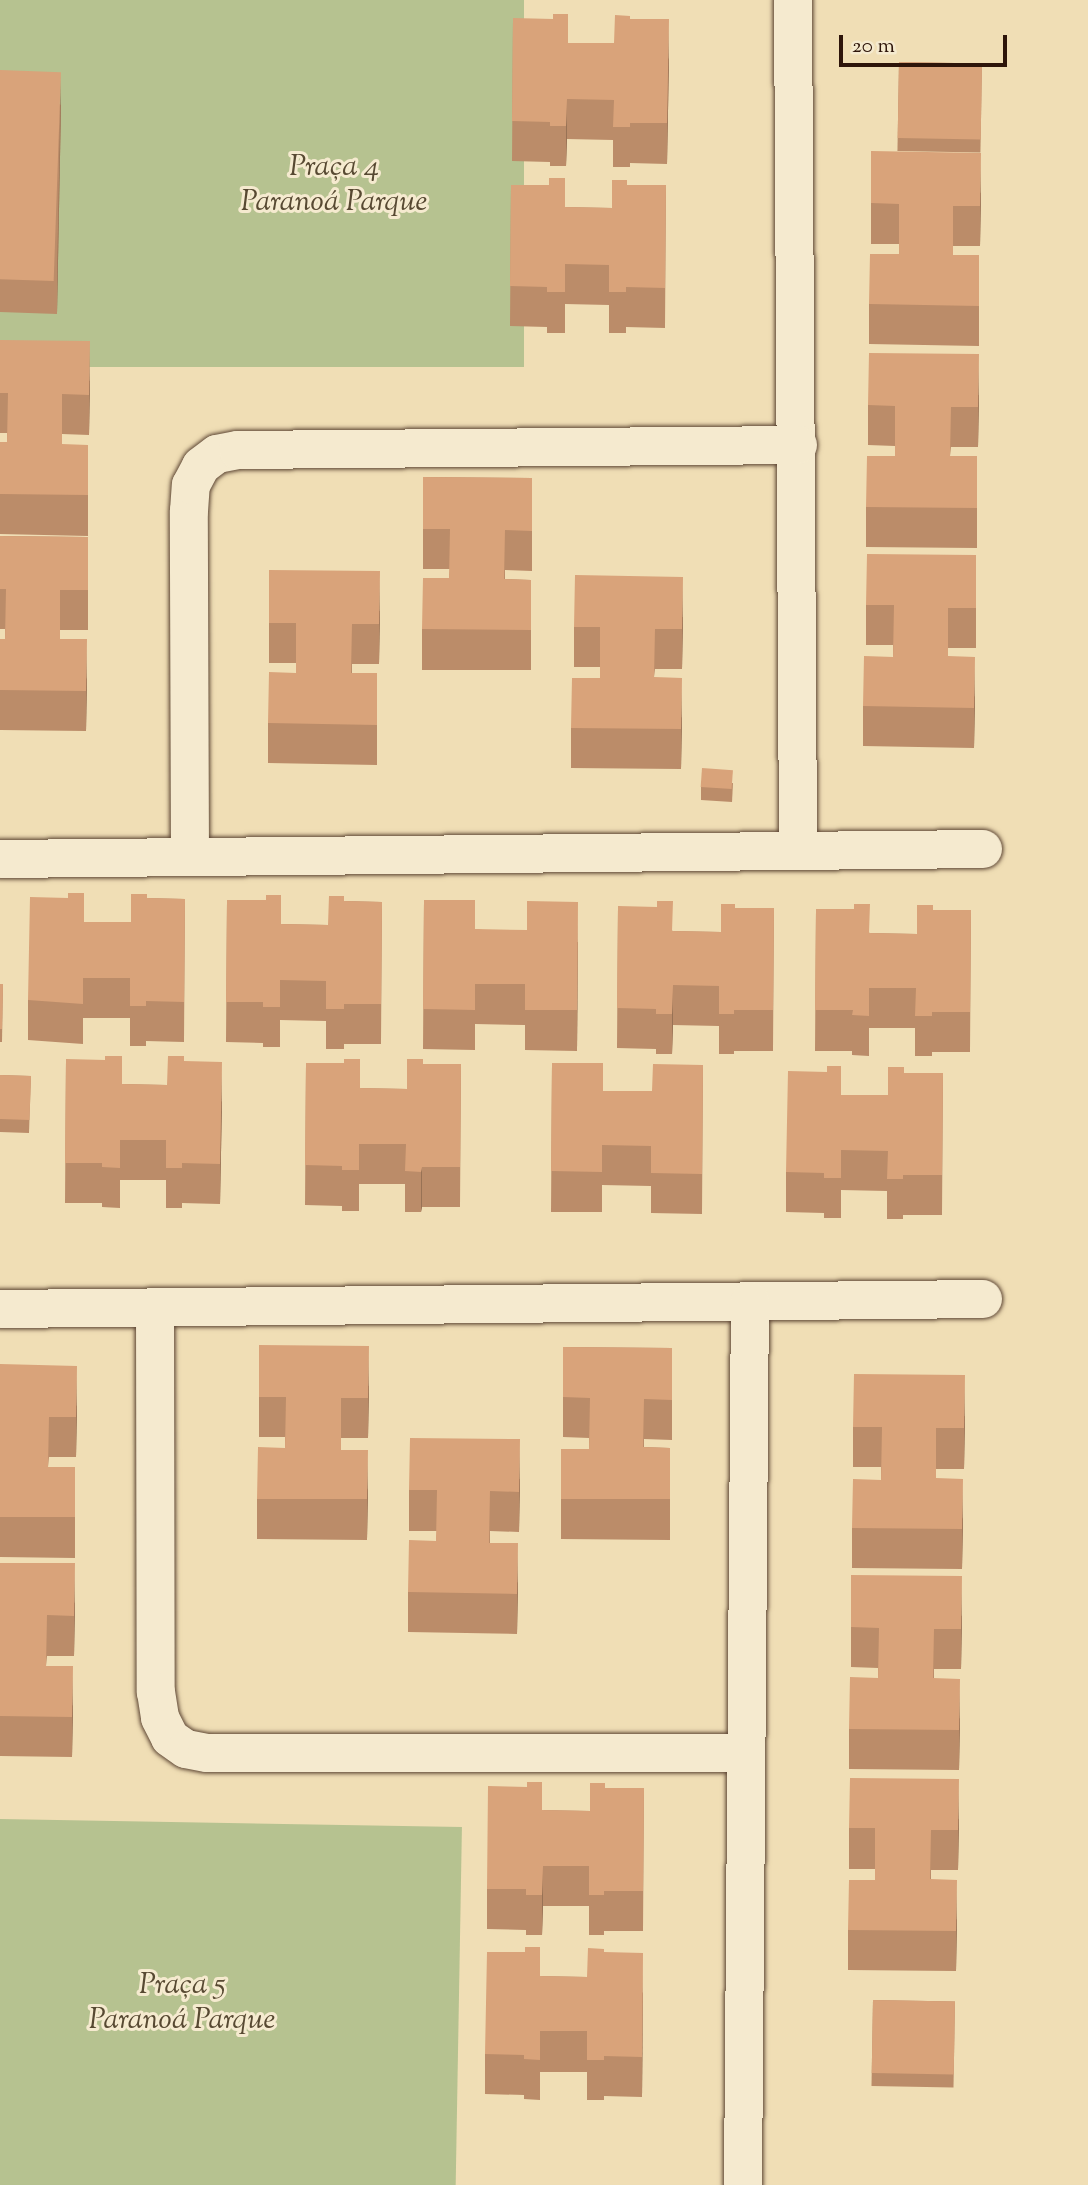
<!DOCTYPE html>
<meta charset="utf-8">
<style>
body{margin:0}
#map{position:relative;width:1088px;height:2185px;overflow:hidden;background:#f0deb5;font-family:"Sorts Mill Goudy",serif}
div>[style]{position:absolute}
[style*='--x']{left:calc(var(--x)*1px);top:calc(var(--y)*1px);width:calc(var(--w)*1px);rotate:calc(var(--a)*1deg)}
.green>*{inset:0;background:#b6c290;transform-origin:0 0}
.roads{filter:drop-shadow(0 0 2px #5e4735) drop-shadow(0 0 2px #5e4735)}
.minor>*{height:38px;margin:-19px;padding:0 19px;transform-origin:19px;border-radius:19px;background:#f5eacf}
.wall>*{inset:0;background:#bb8c69;transform-origin:0 0}
.shaded-wall>*{inset:0;background:#987255}
.building>*{inset:0;background:#d9a37a;transform-origin:0 0}
span{translate:-50% -50%;white-space:nowrap;text-align:center;line-height:1.15;-webkit-text-stroke:6px #f5eacf;paint-order:stroke}
.park-label{font-size:30px;color:#574932;font-style:italic}
.scale{position:absolute;left:839px;top:35px;width:168px;height:32px;box-sizing:border-box;border:4px solid #2e150a;border-top:0;padding-left:9px;font-size:21px;line-height:24px;white-space:nowrap;color:#2e150a;-webkit-text-stroke:5px #f5eacf;paint-order:stroke}
</style>
<div id="map">
<div class="green">
<i style="left:0;top:0;width:524px;height:367px"></i>
<i style="left:0;top:1819px;width:462px;height:366px;rotate:1deg"></i>
</div>
<div class="roads">
<div class="minor">
<i style="--x:793;--y:0;--w:851;--a:89.66"></i>
<i style="--x:190;--y:857;--w:346;--a:-90.2"></i>
<i style="--x:189;--y:511;--w:26;--a:-86"></i>
<i style="--x:191;--y:485;--w:21;--a:-62"></i>
<i style="--x:201;--y:466;--w:20;--a:-37"></i>
<i style="--x:217;--y:454;--w:21;--a:-11"></i>
<i style="--x:238;--y:450;--w:560;--a:-0.51"></i>
<i style="--x:0;--y:859;--w:983;--a:-0.58"></i>
<i style="--x:155;--y:1308;--w:384;--a:89.9"></i>
<i style="--x:156;--y:1692;--w:26;--a:81"></i>
<i style="--x:160;--y:1718;--w:22;--a:63"></i>
<i style="--x:170;--y:1738;--w:19;--a:35"></i>
<i style="--x:186;--y:1749;--w:21;--a:11"></i>
<i style="--x:207;--y:1753;--w:539;--a:0"></i>
<i style="--x:0;--y:1309;--w:983;--a:-0.58"></i>
<i style="--x:743;--y:2185;--w:884;--a:-89.55"></i>
</div>
</div>
<div class="wall">
<i style="clip-path:polygon(513px 18px,568px 43px,614px 43px,630px 19px,669px 59px,667px 164px,630px 163px,630px 167px,613px 167px,613px 140px,567px 139px,566px 166px,550px 166px,550px 162px,512px 161px)"></i>
<i style="left:899px;top:62px;width:83px;height:89px;rotate:1deg"></i>
<i style="clip-path:polygon(0 70px,61px 105px,57px 314px,0 312px)"></i>
<i style="clip-path:polygon(871px 151px,981px 193px,980px 246px,953px 246px,953px 255px,979px 295px,979px 346px,869px 344px,869px 304px,899px 254px,899px 244px,871px 244px)"></i>
<i style="clip-path:polygon(511px 185px,565px 207px,612px 208px,627px 185px,666px 185px,665px 328px,626px 327px,626px 333px,609px 333px,609px 305px,565px 304px,565px 333px,547px 333px,547px 327px,510px 326px)"></i>
<i style="clip-path:polygon(0 340px,90px 381px,89px 435px,62px 434px,62px 444px,88px 485px,88px 536px,0 534px,0 442px,7px 442px,7px 433px,0 433px)"></i>
<i style="clip-path:polygon(979px 395px,978px 447px,951px 447px,950px 456px,977px 456px,977px 548px,866px 547px,866px 507px,895px 456px,895px 446px,868px 445px,868px 405px)"></i>
<i style="clip-path:polygon(423px 477px,532px 478px,532px 571px,505px 570px,505px 579px,531px 580px,531px 670px,422px 670px,422px 629px,449px 578px,450px 569px,423px 569px)"></i>
<i style="clip-path:polygon(0 536px,88px 537px,88px 630px,60px 630px,60px 639px,87px 679px,86px 731px,0 730px,0 639px,5px 639px,5px 629px,0 629px)"></i>
<i style="clip-path:polygon(976px 555px,976px 648px,948px 648px,948px 656px,975px 697px,974px 748px,863px 746px,863px 706px,893px 657px,893px 645px,866px 645px,866px 605px)"></i>
<i style="clip-path:polygon(380px 611px,379px 664px,352px 664px,352px 673px,377px 673px,377px 765px,268px 763px,268px 723px,296px 673px,296px 663px,269px 663px,269px 623px)"></i>
<i style="clip-path:polygon(683px 617px,682px 669px,655px 669px,654px 677px,682px 718px,681px 769px,571px 768px,571px 728px,600px 678px,600px 667px,574px 667px,574px 627px)"></i>
<i style="clip-path:polygon(733px 783px,732px 802px,701px 800px,701px 787px)"></i>
<i style="clip-path:polygon(147px 898px,185px 899px,184px 1042px,146px 1041px,146px 1046px,130px 1046px,130px 1018px,83px 1018px,83px 1044px,28px 1040px,28px 1000px,84px 922px,131px 922px)"></i>
<i style="clip-path:polygon(227px 900px,281px 924px,328px 925px,344px 901px,382px 902px,381px 1044px,344px 1044px,344px 1049px,326px 1049px,326px 1021px,280px 1020px,280px 1047px,263px 1047px,263px 1043px,226px 1042px)"></i>
<i style="clip-path:polygon(424px 900px,475px 929px,578px 942px,577px 1051px,525px 1050px,525px 1025px,475px 1024px,475px 1050px,423px 1049px)"></i>
<i style="clip-path:polygon(618px 906px,673px 931px,721px 932px,735px 908px,774px 908px,773px 1051px,734px 1051px,734px 1054px,719px 1054px,719px 1026px,673px 1025px,672px 1054px,656px 1054px,656px 1049px,617px 1048px)"></i>
<i style="clip-path:polygon(816px 909px,870px 933px,917px 934px,933px 910px,971px 910px,970px 1052px,932px 1052px,932px 1056px,915px 1056px,915px 1028px,869px 1028px,869px 1056px,852px 1055px,852px 1051px,815px 1051px)"></i>
<i style="clip-path:polygon(0 984px,3px 984px,2px 1042px,0 1042px)"></i>
<i style="clip-path:polygon(66px 1059px,122px 1084px,167px 1085px,184px 1061px,222px 1102px,220px 1204px,182px 1203px,182px 1208px,166px 1208px,166px 1180px,120px 1180px,120px 1208px,102px 1207px,102px 1203px,65px 1203px)"></i>
<i style="clip-path:polygon(306px 1063px,360px 1088px,407px 1089px,423px 1064px,461px 1064px,460px 1207px,422px 1207px,421px 1212px,405px 1212px,405px 1184px,359px 1184px,359px 1211px,342px 1211px,342px 1206px,305px 1205px)"></i>
<i style="clip-path:polygon(552px 1063px,603px 1091px,652px 1091px,703px 1065px,702px 1214px,651px 1213px,651px 1186px,602px 1185px,602px 1212px,551px 1212px)"></i>
<i style="clip-path:polygon(827px 1072px,841px 1095px,888px 1095px,904px 1073px,943px 1073px,942px 1215px,903px 1215px,903px 1219px,887px 1219px,887px 1191px,841px 1190px,841px 1218px,824px 1218px,824px 1213px,786px 1212px,786px 1172px)"></i>
<i style="left:0;top:1075px;width:31px;height:57px;rotate:2deg"></i>
<i style="clip-path:polygon(259px 1345px,369px 1386px,368px 1438px,341px 1438px,341px 1450px,368px 1490px,367px 1540px,257px 1539px,257px 1499px,285px 1448px,285px 1437px,259px 1437px)"></i>
<i style="clip-path:polygon(563px 1347px,672px 1348px,672px 1440px,644px 1439px,644px 1447px,670px 1448px,670px 1540px,561px 1539px,561px 1449px,589px 1449px,589px 1438px,563px 1437px)"></i>
<i style="clip-path:polygon(0 1364px,77px 1406px,76px 1457px,49px 1457px,48px 1467px,75px 1507px,75px 1558px,0 1557px)"></i>
<i style="clip-path:polygon(965px 1416px,964px 1469px,936px 1469px,936px 1478px,963px 1519px,962px 1569px,852px 1568px,852px 1528px,881px 1480px,881px 1467px,853px 1467px,853px 1427px)"></i>
<i style="clip-path:polygon(520px 1479px,519px 1532px,490px 1531px,490px 1543px,518px 1583px,517px 1634px,408px 1632px,408px 1592px,436px 1541px,437px 1531px,409px 1531px,409px 1490px)"></i>
<i style="clip-path:polygon(0 1563px,75px 1603px,74px 1656px,47px 1656px,46px 1666px,73px 1706px,72px 1757px,0 1756px)"></i>
<i style="clip-path:polygon(851px 1575px,962px 1616px,961px 1669px,934px 1669px,934px 1678px,960px 1719px,959px 1770px,849px 1769px,849px 1729px,878px 1678px,878px 1668px,851px 1667px)"></i>
<i style="clip-path:polygon(605px 1788px,644px 1788px,643px 1931px,604px 1931px,604px 1935px,589px 1935px,589px 1906px,543px 1906px,542px 1935px,526px 1935px,526px 1930px,487px 1929px,487px 1889px,542px 1810px,590px 1811px)"></i>
<i style="clip-path:polygon(959px 1819px,958px 1870px,931px 1870px,931px 1879px,957px 1920px,956px 1971px,848px 1970px,848px 1930px,875px 1880px,875px 1869px,849px 1869px,849px 1828px)"></i>
<i style="clip-path:polygon(604px 1952px,643px 1993px,642px 2097px,604px 2096px,604px 2100px,587px 2100px,587px 2072px,540px 2072px,540px 2100px,524px 2099px,524px 2095px,485px 2094px,485px 2054px,540px 1976px,587px 1977px)"></i>
<i style="left:873px;top:2000px;width:82px;height:86px;rotate:1deg"></i>
</div>
<div class="shaded-wall">
<i style="clip-path:polygon(669px 19px,669px 59px,667px 164px,667px 123px)"></i>
<i style="clip-path:polygon(61px 72px,61px 105px,57px 314px,57px 280px)"></i>
<i style="clip-path:polygon(567px 99px,567px 139px,566px 166px,566px 126px)"></i>
<i style="clip-path:polygon(981px 153px,981px 193px,980px 246px,980px 206px)"></i>
<i style="clip-path:polygon(90px 341px,90px 381px,89px 435px,89px 395px)"></i>
<i style="clip-path:polygon(979px 354px,979px 395px,978px 447px,978px 407px)"></i>
<i style="clip-path:polygon(380px 571px,380px 611px,379px 664px,379px 624px)"></i>
<i style="clip-path:polygon(683px 577px,683px 617px,682px 669px,682px 629px)"></i>
<i style="clip-path:polygon(87px 639px,87px 679px,86px 731px,86px 691px)"></i>
<i style="clip-path:polygon(975px 657px,975px 697px,974px 748px,974px 708px)"></i>
<i style="clip-path:polygon(682px 678px,682px 718px,681px 769px,681px 729px)"></i>
<i style="clip-path:polygon(578px 902px,578px 942px,577px 1051px,577px 1010px)"></i>
<i style="clip-path:polygon(673px 985px,673px 1025px,672px 1054px,672px 1014px)"></i>
<i style="clip-path:polygon(222px 1062px,222px 1102px,220px 1204px,220px 1164px)"></i>
<i style="clip-path:polygon(422px 1167px,422px 1207px,421px 1212px,421px 1172px)"></i>
<i style="clip-path:polygon(369px 1346px,369px 1386px,368px 1438px,368px 1398px)"></i>
<i style="clip-path:polygon(77px 1366px,77px 1406px,76px 1457px,76px 1417px)"></i>
<i style="clip-path:polygon(965px 1375px,965px 1416px,964px 1469px,964px 1428px)"></i>
<i style="clip-path:polygon(520px 1439px,520px 1479px,519px 1532px,519px 1492px)"></i>
<i style="clip-path:polygon(368px 1450px,368px 1490px,367px 1540px,367px 1499px)"></i>
<i style="clip-path:polygon(963px 1479px,963px 1519px,962px 1569px,962px 1529px)"></i>
<i style="clip-path:polygon(518px 1543px,518px 1583px,517px 1634px,517px 1594px)"></i>
<i style="clip-path:polygon(75px 1563px,75px 1603px,74px 1656px,74px 1616px)"></i>
<i style="clip-path:polygon(962px 1576px,962px 1616px,961px 1669px,961px 1629px)"></i>
<i style="clip-path:polygon(73px 1666px,73px 1706px,72px 1757px,72px 1717px)"></i>
<i style="clip-path:polygon(960px 1679px,960px 1719px,959px 1770px,959px 1730px)"></i>
<i style="clip-path:polygon(959px 1779px,959px 1819px,958px 1870px,958px 1830px)"></i>
<i style="clip-path:polygon(543px 1866px,543px 1906px,542px 1935px,542px 1895px)"></i>
<i style="clip-path:polygon(957px 1880px,957px 1920px,956px 1971px,956px 1931px)"></i>
<i style="clip-path:polygon(643px 1953px,643px 1993px,642px 2097px,642px 2057px)"></i>
</div>
<div class="building">
<i style="clip-path:polygon(553px 14px,568px 14px,568px 43px,614px 43px,615px 15px,630px 16px,630px 19px,669px 19px,667px 123px,630px 123px,630px 127px,613px 127px,614px 100px,567px 99px,566px 126px,550px 126px,550px 122px,512px 121px,513px 18px,553px 19px)"></i>
<i style="left:899px;top:62px;width:83px;height:76px;rotate:1deg"></i>
<i style="left:0;top:70px;width:61px;height:209px;rotate:2deg"></i>
<i style="clip-path:polygon(871px 151px,981px 153px,980px 206px,953px 206px,953px 255px,979px 255px,979px 306px,869px 304px,870px 254px,899px 254px,899px 204px,871px 203px)"></i>
<i style="clip-path:polygon(549px 178px,565px 178px,565px 207px,612px 208px,612px 180px,627px 180px,627px 185px,666px 185px,665px 288px,626px 287px,626px 292px,609px 292px,609px 265px,565px 264px,565px 292px,547px 292px,547px 287px,510px 286px,511px 185px,549px 185px)"></i>
<i style="clip-path:polygon(0 340px,90px 341px,89px 395px,62px 394px,62px 444px,88px 445px,88px 495px,0 494px,0 442px,7px 442px,8px 393px,0 393px)"></i>
<i style="clip-path:polygon(869px 353px,979px 354px,978px 407px,951px 407px,950px 456px,977px 456px,977px 508px,866px 507px,867px 456px,895px 456px,895px 406px,868px 405px)"></i>
<i style="clip-path:polygon(423px 477px,532px 478px,532px 531px,505px 530px,504px 579px,531px 580px,531px 630px,422px 629px,423px 578px,449px 578px,450px 529px,423px 529px)"></i>
<i style="clip-path:polygon(0 536px,88px 537px,88px 590px,60px 590px,60px 639px,87px 639px,86px 691px,0 690px,0 639px,5px 639px,6px 589px,0 589px)"></i>
<i style="clip-path:polygon(867px 554px,976px 555px,976px 608px,948px 608px,948px 656px,975px 657px,974px 708px,863px 706px,864px 656px,893px 657px,894px 605px,866px 605px)"></i>
<i style="clip-path:polygon(269px 570px,380px 571px,379px 624px,352px 624px,351px 673px,377px 673px,377px 725px,268px 723px,269px 672px,296px 673px,296px 623px,269px 623px)"></i>
<i style="clip-path:polygon(575px 575px,683px 577px,682px 629px,655px 629px,654px 677px,682px 678px,681px 729px,571px 728px,572px 678px,600px 678px,600px 627px,574px 627px)"></i>
<i style="left:702px;top:768px;width:31px;height:19px;rotate:4deg"></i>
<i style="clip-path:polygon(68px 893px,84px 893px,84px 922px,131px 922px,131px 894px,147px 894px,147px 898px,185px 899px,184px 1002px,146px 1001px,146px 1006px,130px 1006px,130px 978px,83px 978px,83px 1004px,28px 1000px,30px 897px,68px 898px)"></i>
<i style="clip-path:polygon(266px 895px,281px 895px,281px 924px,328px 925px,329px 896px,344px 896px,344px 901px,382px 902px,381px 1004px,344px 1004px,344px 1009px,326px 1009px,326px 981px,280px 980px,280px 1007px,263px 1007px,263px 1002px,226px 1002px,227px 900px,266px 900px)"></i>
<i style="clip-path:polygon(424px 900px,475px 900px,475px 929px,527px 930px,527px 901px,578px 902px,577px 1010px,525px 1010px,525px 984px,475px 984px,475px 1010px,423px 1009px)"></i>
<i style="clip-path:polygon(657px 901px,673px 901px,672px 931px,721px 932px,721px 904px,735px 904px,735px 908px,774px 908px,773px 1010px,734px 1010px,734px 1014px,719px 1014px,719px 986px,673px 985px,672px 1014px,656px 1014px,656px 1009px,617px 1008px,618px 906px,657px 907px)"></i>
<i style="clip-path:polygon(854px 904px,870px 904px,869px 933px,917px 934px,917px 905px,933px 905px,933px 910px,971px 910px,970px 1012px,932px 1012px,932px 1016px,915px 1016px,916px 988px,869px 988px,869px 1016px,852px 1015px,853px 1010px,815px 1010px,816px 909px,854px 909px)"></i>
<i style="clip-path:polygon(0 984px,3px 984px,2px 1029px,0 1029px)"></i>
<i style="clip-path:polygon(105px 1056px,122px 1056px,122px 1084px,167px 1085px,168px 1056px,184px 1056px,184px 1061px,222px 1062px,220px 1164px,182px 1163px,182px 1168px,166px 1168px,166px 1140px,120px 1140px,120px 1168px,102px 1167px,102px 1163px,65px 1163px,66px 1059px,105px 1060px)"></i>
<i style="clip-path:polygon(344px 1059px,360px 1059px,360px 1088px,407px 1089px,407px 1059px,423px 1059px,423px 1064px,461px 1064px,460px 1167px,422px 1167px,421px 1172px,405px 1171px,406px 1144px,359px 1144px,359px 1170px,342px 1170px,342px 1166px,305px 1165px,306px 1063px,344px 1063px)"></i>
<i style="clip-path:polygon(552px 1063px,603px 1063px,603px 1091px,652px 1091px,653px 1064px,703px 1065px,702px 1174px,651px 1173px,651px 1146px,602px 1145px,602px 1172px,551px 1171px)"></i>
<i style="clip-path:polygon(827px 1066px,841px 1066px,841px 1095px,888px 1095px,888px 1067px,904px 1067px,904px 1073px,943px 1073px,942px 1175px,903px 1175px,903px 1179px,887px 1179px,888px 1151px,841px 1150px,841px 1178px,824px 1178px,824px 1173px,786px 1172px,788px 1071px,827px 1072px)"></i>
<i style="left:0;top:1075px;width:31px;height:44px;rotate:2deg"></i>
<i style="clip-path:polygon(259px 1345px,369px 1346px,368px 1398px,341px 1398px,341px 1450px,368px 1450px,367px 1499px,257px 1499px,258px 1447px,285px 1448px,286px 1397px,259px 1397px)"></i>
<i style="clip-path:polygon(563px 1347px,672px 1348px,672px 1400px,644px 1399px,643px 1447px,670px 1448px,670px 1499px,561px 1499px,561px 1449px,589px 1449px,590px 1398px,563px 1397px)"></i>
<i style="clip-path:polygon(0 1364px,77px 1366px,76px 1417px,49px 1417px,48px 1467px,75px 1467px,75px 1517px,0 1517px)"></i>
<i style="clip-path:polygon(854px 1374px,965px 1375px,964px 1428px,936px 1428px,936px 1478px,963px 1479px,962px 1529px,852px 1528px,853px 1479px,881px 1480px,882px 1427px,853px 1427px)"></i>
<i style="clip-path:polygon(410px 1438px,520px 1439px,519px 1492px,490px 1491px,489px 1543px,518px 1543px,517px 1594px,408px 1592px,409px 1540px,436px 1541px,437px 1490px,409px 1490px)"></i>
<i style="clip-path:polygon(0 1563px,75px 1563px,74px 1616px,47px 1615px,46px 1666px,73px 1666px,72px 1717px,0 1716px)"></i>
<i style="clip-path:polygon(851px 1575px,962px 1576px,961px 1629px,934px 1629px,933px 1678px,960px 1679px,959px 1730px,849px 1729px,850px 1677px,878px 1678px,879px 1628px,851px 1627px)"></i>
<i style="clip-path:polygon(850px 1778px,959px 1779px,958px 1830px,931px 1830px,930px 1879px,957px 1880px,956px 1931px,848px 1930px,849px 1880px,875px 1880px,875px 1828px,849px 1828px)"></i>
<i style="clip-path:polygon(527px 1782px,542px 1782px,542px 1810px,590px 1811px,590px 1783px,605px 1783px,605px 1788px,644px 1788px,643px 1891px,604px 1891px,604px 1895px,589px 1895px,589px 1866px,543px 1866px,542px 1895px,526px 1895px,526px 1889px,487px 1889px,488px 1786px,527px 1787px)"></i>
<i style="clip-path:polygon(525px 1947px,540px 1947px,540px 1976px,587px 1977px,588px 1948px,604px 1949px,604px 1952px,643px 1953px,642px 2057px,604px 2056px,604px 2060px,587px 2060px,587px 2031px,540px 2031px,540px 2060px,524px 2059px,524px 2055px,485px 2054px,487px 1952px,525px 1952px)"></i>
<i style="left:873px;top:2000px;width:82px;height:73px;rotate:1deg"></i>
</div>
<div class="park-label">
<span style="left:334px;top:185px">Praça 4<br>Paranoá Parque</span>
<span style="left:182px;top:2003px">Praça 5<br>Paranoá Parque</span>
</div>
<div class="scale">20 m</div>
</div>
